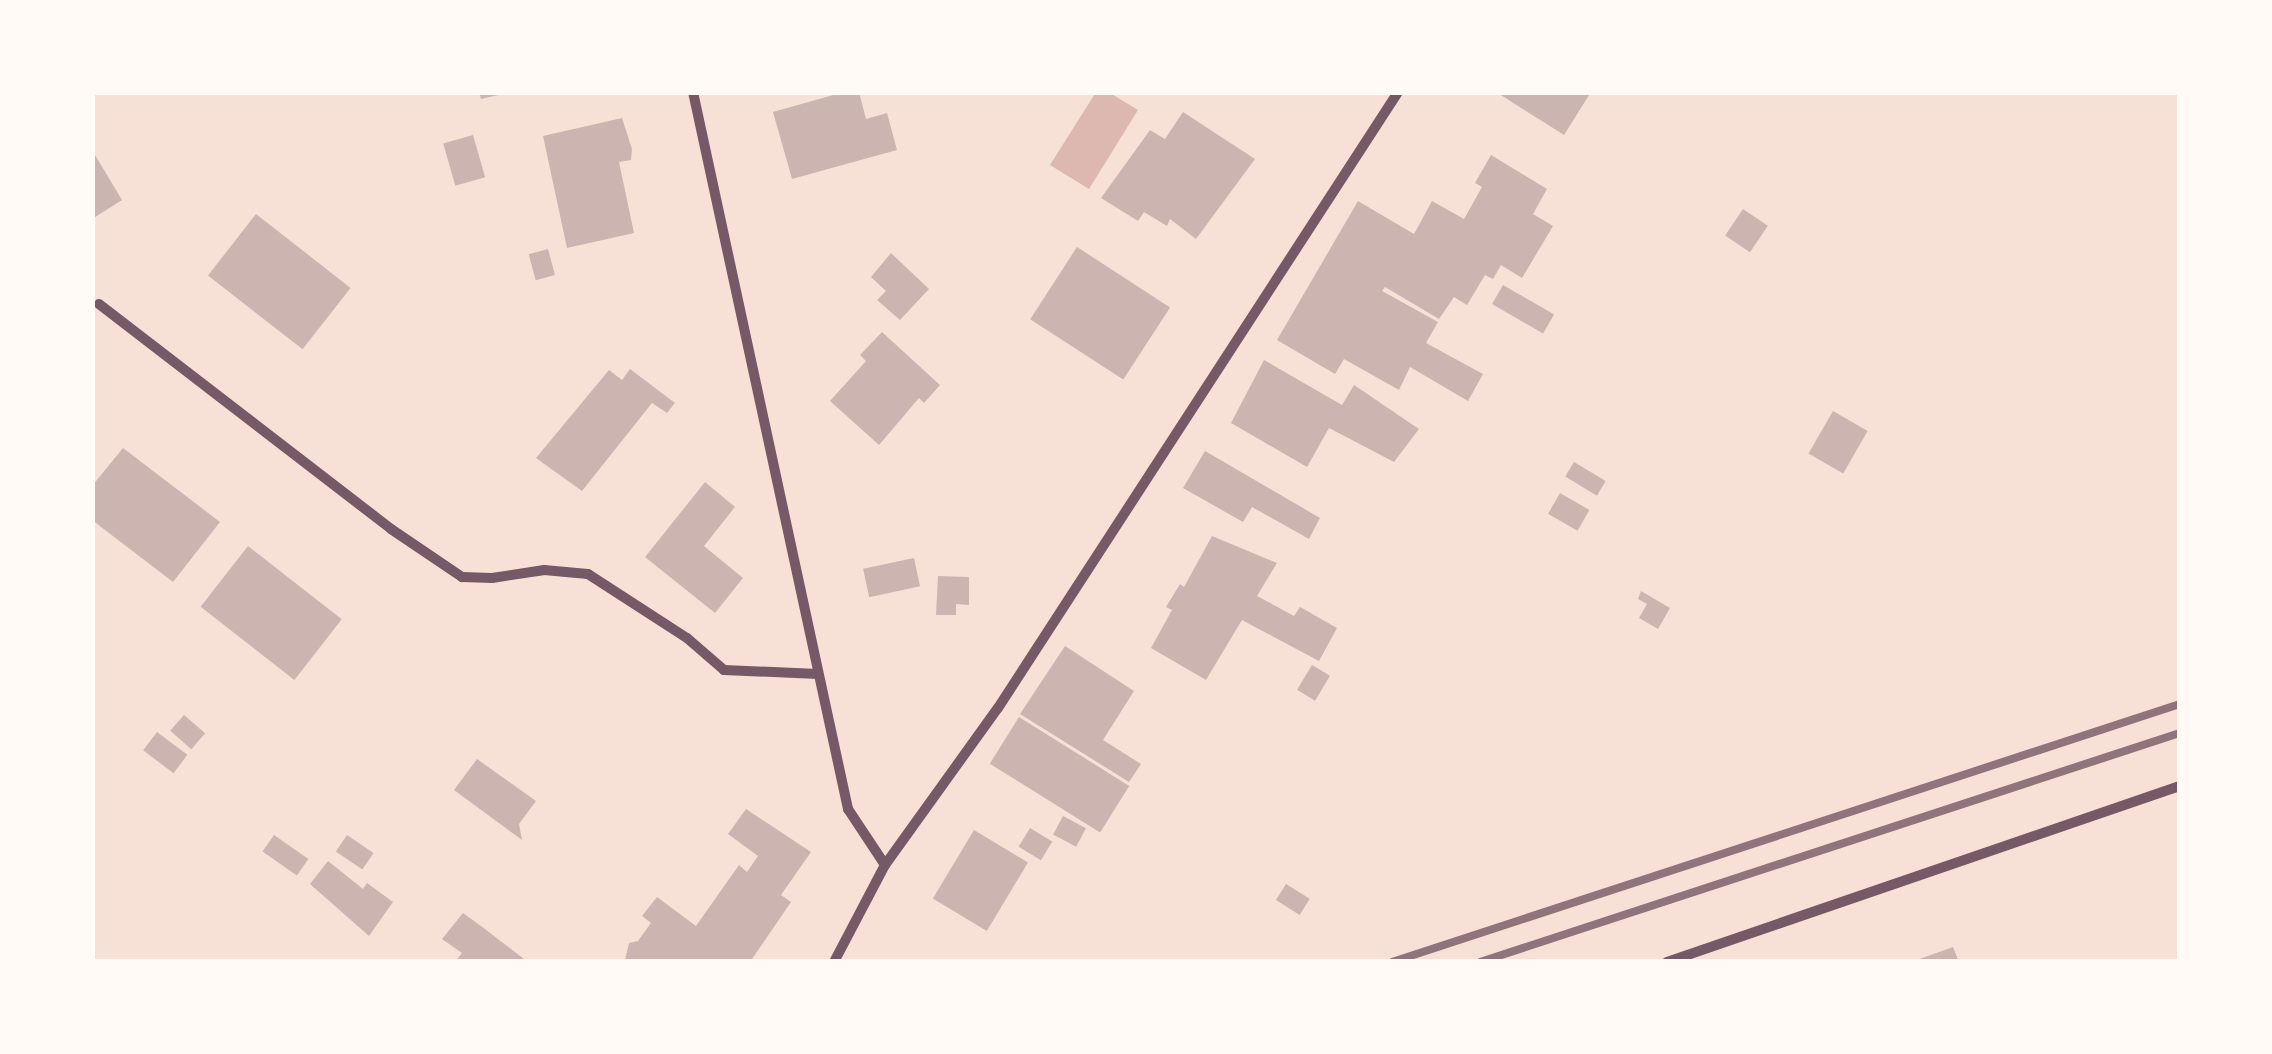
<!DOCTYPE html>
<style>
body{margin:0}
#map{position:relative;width:2272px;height:1054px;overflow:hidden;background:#f7e1d7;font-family:Ubuntu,sans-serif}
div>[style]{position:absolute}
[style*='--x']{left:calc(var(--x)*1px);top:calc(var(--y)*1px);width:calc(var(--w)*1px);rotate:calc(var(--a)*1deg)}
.water>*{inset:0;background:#dcb8b0}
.building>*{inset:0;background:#ccb4b1;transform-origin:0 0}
.minor>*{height:10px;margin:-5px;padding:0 5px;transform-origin:5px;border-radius:5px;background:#755966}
.rail>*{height:8px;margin:-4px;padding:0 4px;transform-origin:4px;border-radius:4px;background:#8f747c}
span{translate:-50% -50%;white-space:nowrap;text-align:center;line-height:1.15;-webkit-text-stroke:8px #fffaf5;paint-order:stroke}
.frame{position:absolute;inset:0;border:95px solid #fffaf5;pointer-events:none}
</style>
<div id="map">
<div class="water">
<i style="clip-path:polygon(1096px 92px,1110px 93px,1138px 110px,1089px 189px,1050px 165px)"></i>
</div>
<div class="building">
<i style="clip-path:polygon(479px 92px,503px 92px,503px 94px,481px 99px)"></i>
<i style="clip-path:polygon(844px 92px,859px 92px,866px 119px,887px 113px,897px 150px,792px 179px,773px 112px)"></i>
<i style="clip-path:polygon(1496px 92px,1591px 92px,1564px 135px)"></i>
<i style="clip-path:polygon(1183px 112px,1255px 159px,1196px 239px,1170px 219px,1167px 226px,1144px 212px,1138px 221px,1101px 198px,1150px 130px,1165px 139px)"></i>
<i style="clip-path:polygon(622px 118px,632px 149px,631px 160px,619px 162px,634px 233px,567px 248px,543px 136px)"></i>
<i style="left:473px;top:135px;width:44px;height:31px;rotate:74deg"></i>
<i style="clip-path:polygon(92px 150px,122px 200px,92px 219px)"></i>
<i style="clip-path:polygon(1491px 155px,1547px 189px,1533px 214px,1553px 226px,1522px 278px,1501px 265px,1493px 279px,1485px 275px,1467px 305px,1454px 297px,1439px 319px,1385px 287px,1382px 291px,1438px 322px,1426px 343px,1483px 374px,1468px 401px,1410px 367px,1399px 390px,1344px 359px,1335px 374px,1277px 340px,1358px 201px,1414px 234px,1432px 201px,1464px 219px,1482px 187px,1475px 183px)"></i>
<i style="left:1743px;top:209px;width:30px;height:32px;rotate:34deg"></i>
<i style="left:256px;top:214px;width:120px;height:78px;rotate:38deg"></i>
<i style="left:1077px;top:247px;width:111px;height:86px;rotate:33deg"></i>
<i style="left:548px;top:249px;width:27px;height:20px;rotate:75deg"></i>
<i style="clip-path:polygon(891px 253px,929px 289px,900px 320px,877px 300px,886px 291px,871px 277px)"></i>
<i style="left:1503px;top:285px;width:59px;height:22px;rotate:30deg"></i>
<i style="clip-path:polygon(882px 332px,940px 385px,924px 403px,919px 398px,879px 445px,830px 401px,866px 361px,860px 355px)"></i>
<i style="clip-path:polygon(1264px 360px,1342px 405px,1354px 385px,1419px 429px,1394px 462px,1329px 428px,1307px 467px,1231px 423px)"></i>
<i style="clip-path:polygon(630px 369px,675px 403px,667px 413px,652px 403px,582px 491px,536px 458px,609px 370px,622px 380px)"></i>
<i style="left:1833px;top:411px;width:40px;height:49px;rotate:30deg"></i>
<i style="clip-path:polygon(123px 448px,220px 522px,173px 582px,92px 520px,92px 486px)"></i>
<i style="clip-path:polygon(1205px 451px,1320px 518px,1309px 539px,1252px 507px,1243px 522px,1183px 488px)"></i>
<i style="left:1574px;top:462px;width:37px;height:17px;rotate:31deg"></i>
<i style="clip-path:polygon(705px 482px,735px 507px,704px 546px,743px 578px,715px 613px,645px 557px)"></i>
<i style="left:1560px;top:493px;width:34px;height:24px;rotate:30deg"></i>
<i style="clip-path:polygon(1212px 536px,1277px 563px,1257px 596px,1294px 616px,1300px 607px,1337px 628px,1319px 661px,1242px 620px,1206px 680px,1151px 648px,1172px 610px,1166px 607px,1180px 584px,1184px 587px)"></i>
<i style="left:248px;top:546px;width:119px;height:77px;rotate:38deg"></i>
<i style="left:914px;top:558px;width:29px;height:52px;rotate:78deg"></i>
<i style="clip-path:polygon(938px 576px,969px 577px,969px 605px,956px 604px,956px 615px,936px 615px)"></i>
<i style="clip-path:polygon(1641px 591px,1670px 608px,1658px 629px,1639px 618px,1647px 604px,1638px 599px)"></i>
<i style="clip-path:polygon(1065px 646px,1134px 691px,1103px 740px,1141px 764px,1129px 782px,1020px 714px)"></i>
<i style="left:1312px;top:665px;width:21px;height:29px;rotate:31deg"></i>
<i style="left:184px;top:715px;width:28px;height:21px;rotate:41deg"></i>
<i style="left:1019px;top:717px;width:130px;height:55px;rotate:32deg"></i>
<i style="left:157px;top:732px;width:38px;height:23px;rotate:37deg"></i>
<i style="clip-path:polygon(477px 759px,536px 801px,519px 824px,522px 840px,454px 790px)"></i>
<i style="clip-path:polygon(746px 809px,811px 852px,781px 895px,791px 902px,750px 962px,625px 960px,629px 943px,638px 941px,651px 923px,642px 916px,657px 897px,696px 926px,739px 865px,747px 872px,758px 856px,728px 834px)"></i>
<i style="left:1063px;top:816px;width:26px;height:21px;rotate:28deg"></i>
<i style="left:1030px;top:828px;width:26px;height:22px;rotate:31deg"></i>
<i style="left:974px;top:830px;width:63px;height:80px;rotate:31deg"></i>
<i style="left:274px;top:835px;width:42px;height:20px;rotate:35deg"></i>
<i style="left:347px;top:835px;width:32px;height:20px;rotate:34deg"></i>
<i style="clip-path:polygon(328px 861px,363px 889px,367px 883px,393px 902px,369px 936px,310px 884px)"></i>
<i style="left:1286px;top:884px;width:28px;height:19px;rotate:32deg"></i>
<i style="clip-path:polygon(463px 913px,481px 926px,528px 962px,455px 962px,462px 953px,442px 939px)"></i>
<i style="clip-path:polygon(1953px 947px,1959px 962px,1914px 962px,1914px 961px)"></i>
</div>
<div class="minor">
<i style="--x:693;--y:92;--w:734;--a:77.8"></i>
<i style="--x:848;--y:809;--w:67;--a:56.5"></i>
<i style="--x:99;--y:304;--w:369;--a:37.6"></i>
<i style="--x:391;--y:529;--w:86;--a:34.1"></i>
<i style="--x:462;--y:577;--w:30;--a:2"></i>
<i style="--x:492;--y:578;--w:53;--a:-8.7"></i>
<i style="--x:544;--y:570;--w:44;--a:5.2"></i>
<i style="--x:588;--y:574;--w:118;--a:32.9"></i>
<i style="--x:687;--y:638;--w:49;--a:40.9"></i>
<i style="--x:724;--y:670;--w:94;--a:2.4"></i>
<i style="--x:834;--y:962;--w:110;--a:-62.3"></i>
<i style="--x:885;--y:865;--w:193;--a:-54.3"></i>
<i style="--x:998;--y:708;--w:734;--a:-57"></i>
<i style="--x:1667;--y:962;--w:542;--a:-18.94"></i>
</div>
<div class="rail">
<i style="--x:1392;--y:962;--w:829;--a:-18.13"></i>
<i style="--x:1480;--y:962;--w:737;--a:-18.12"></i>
</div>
<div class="frame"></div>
</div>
